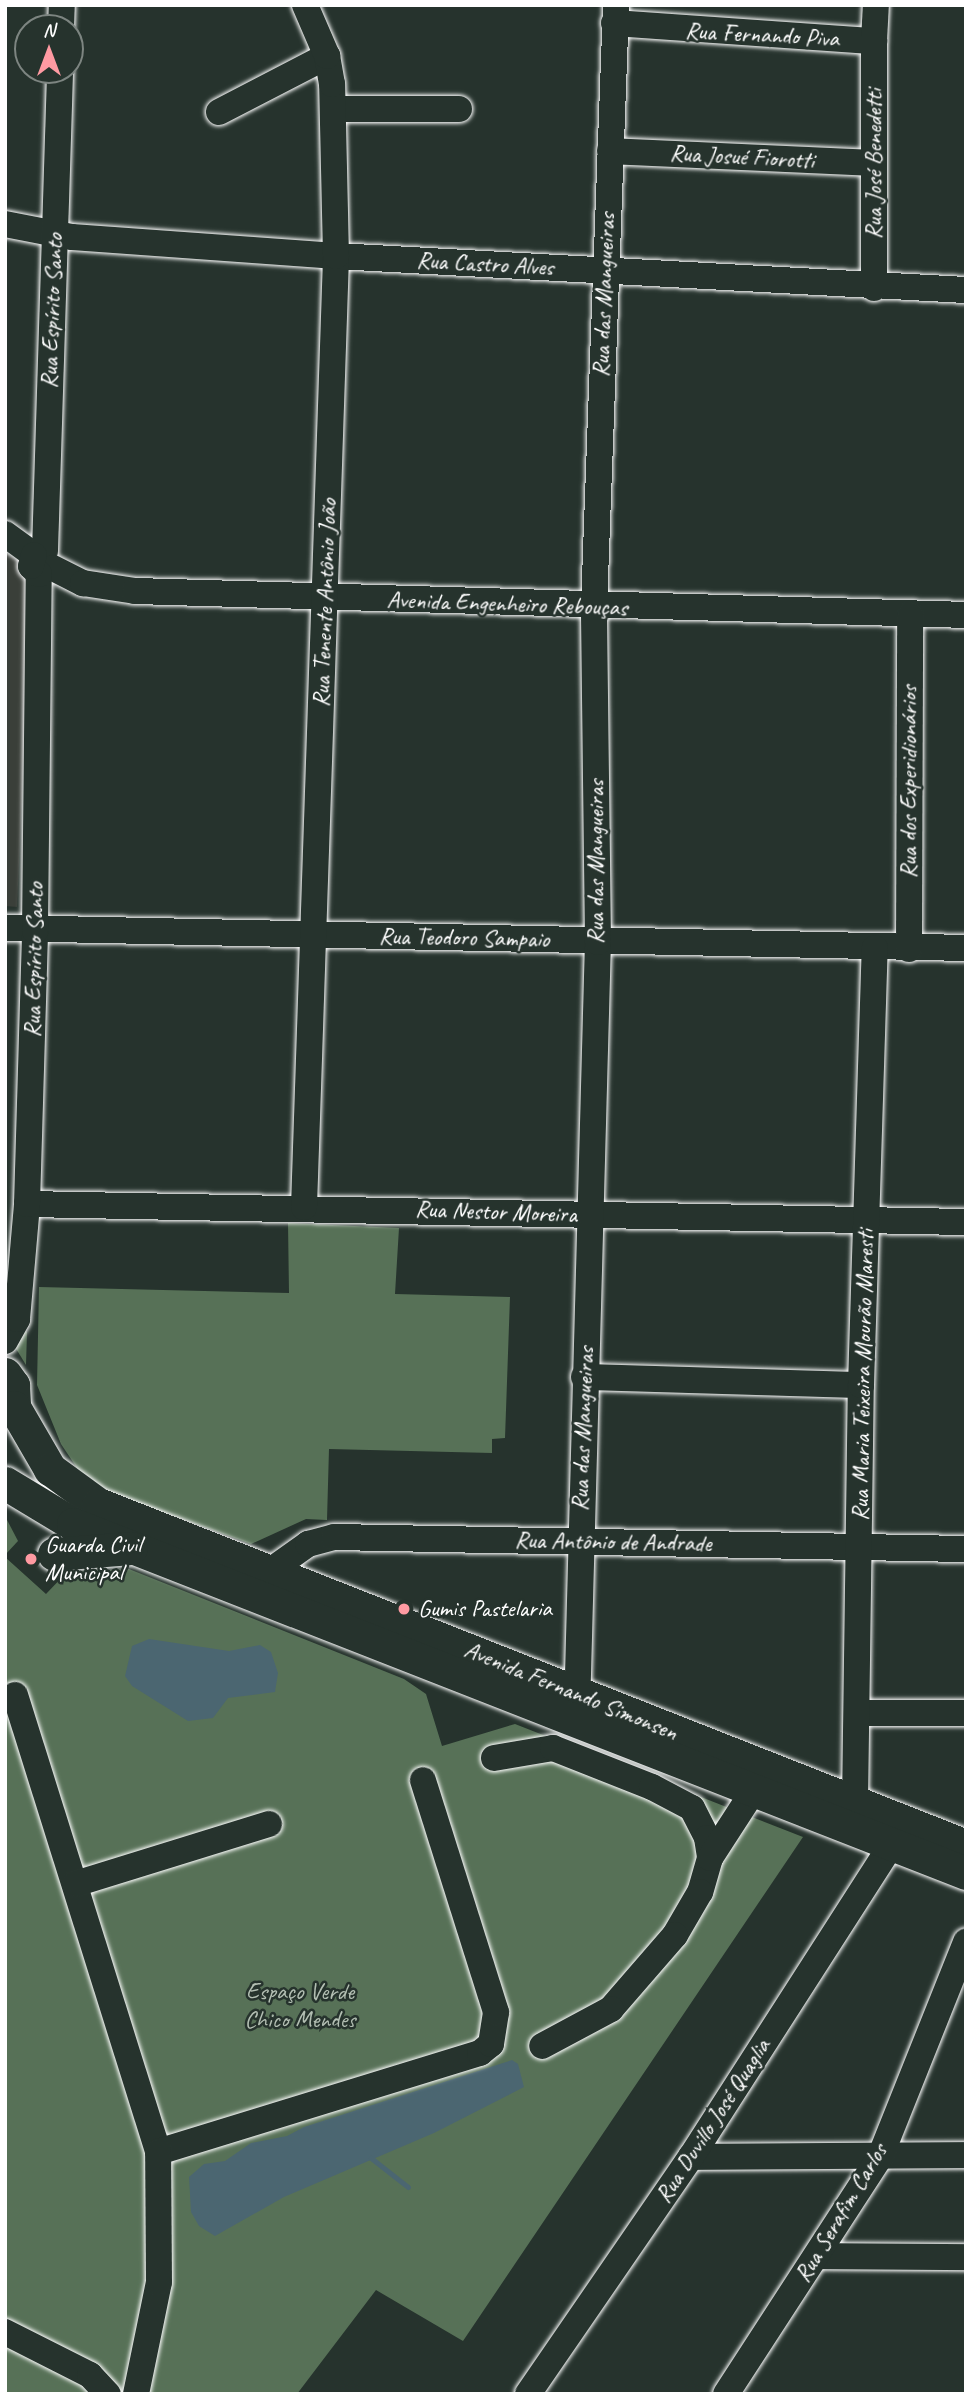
<!DOCTYPE html>
<meta charset="utf-8">
<style>
body{margin:0}
#map{position:relative;width:971px;height:2399px;overflow:hidden;background:#26332d;font-family:Caveat,sans-serif}
div>[style]{position:absolute}
[style*='--x']{left:calc(var(--x)*1px);top:calc(var(--y)*1px);width:calc(var(--w)*1px);rotate:calc(var(--a)*1deg)}
.built>*{inset:0;background:#3a3f39}
.green>*{inset:0;background:#577157}
.water>*{inset:0;background:#4b6671}
.stream>*{height:5px;margin:-2.5px;padding:0 2.5px;transform-origin:2.5px;border-radius:2.5px;background:#4b6671}
.roads{filter:drop-shadow(0 0 2px #fff) drop-shadow(0 0 2px #fff)}
.minor>*{height:26px;margin:-13px;padding:0 13px;transform-origin:13px;border-radius:13px;background:#26332d}
.major>*{height:33px;margin:-16.5px;padding:0 16.5px;transform-origin:16.5px;border-radius:16.5px;background:#26332d}
.dots>*{width:19px;height:19px;translate:-50% -50%;box-sizing:border-box;border:4px solid #26332d;border-radius:50%}
span{translate:-50% -50%;white-space:nowrap;text-align:center;line-height:1.15;-webkit-text-stroke:5px #26332d;paint-order:stroke}
.street-label{font-size:24px;color:#fff}
.poi-label{font-size:24px;color:#fff}
.left{translate:0 -50%;text-align:left}
.park-label{font-size:24px;color:#b3bfb3}
.frame{position:absolute;inset:0;border:7px solid #fff;pointer-events:none}
.north{position:absolute;left:14px;top:14px;width:70px;height:70px;box-sizing:border-box;background:#26332d;border:2px solid #7d8581;border-radius:50%;rotate:0deg;font-size:19px;font-weight:700;line-height:28px;text-align:center;color:#fff}
.north::after{content:'';display:block;margin:auto;width:24px;height:32px;background:#ff9aa2;clip-path:polygon(50% 0,100% 100%,50% 72%,0 100%)}
</style>
<div id="map">
<div class="built">
<i style="clip-path:polygon(5px 552px,21px 562px,31px 598px,17px 907px,5px 906px)"></i>
</div>
<div class="green">
<i style="clip-path:polygon(288px 1223px,399px 1228px,395px 1294px,510px 1297px,505px 1438px,492px 1439px,492px 1453px,329px 1449px,327px 1520px,306px 1519px,251px 1544px,107px 1492px,81px 1474px,61px 1444px,37px 1385px,39px 1287px,289px 1293px)"></i>
<i style="clip-path:polygon(26px 1331px,27px 1332px,26px 1365px,15px 1347px)"></i>
<i style="clip-path:polygon(5px 1516px,18px 1541px,5px 1555px)"></i>
<i style="clip-path:polygon(5px 1557px,46px 1594px,67px 1572px,129px 1569px,404px 1679px,426px 1694px,442px 1746px,515px 1724px,803px 1837px,463px 2341px,376px 2290px,297px 2394px,5px 2394px)"></i>
</div>
<div class="water">
<i style="clip-path:polygon(149px 1639px,229px 1651px,260px 1645px,271px 1652px,278px 1673px,275px 1692px,228px 1698px,213px 1718px,188px 1721px,132px 1686px,125px 1676px,132px 1646px)"></i>
<i style="clip-path:polygon(512px 2060px,518px 2064px,524px 2087px,434px 2133px,284px 2197px,215px 2236px,199px 2226px,191px 2212px,189px 2177px,204px 2164px,225px 2161px,251px 2143px,287px 2136px,304px 2127px)"></i>
</div>
<div class="stream">
<i style="--x:371;--y:2158;--w:47;--a:38.1"></i>
</div>
<div class="roads">
<div class="minor">
<i style="--x:614;--y:23;--w:261;--a:4"></i>
<i style="--x:874;--y:41;--w:36;--a:-87"></i>
<i style="--x:61;--y:28;--w:23;--a:-88"></i>
<i style="--x:874;--y:41;--w:247;--a:90"></i>
<i style="--x:334;--y:109;--w:125;--a:0"></i>
<i style="--x:219;--y:112;--w:122;--a:-27.4"></i>
<i style="--x:610;--y:151;--w:263;--a:2.6"></i>
<i style="--x:5;--y:224;--w:68;--a:11"></i>
<i style="--x:72;--y:237;--w:265;--a:4.1"></i>
<i style="--x:336;--y:256;--w:631;--a:3.09"></i>
<i style="--x:5;--y:534;--w:36;--a:36"></i>
<i style="--x:45;--y:551;--w:481;--a:-88.2"></i>
<i style="--x:53;--y:568;--w:34;--a:27"></i>
<i style="--x:83;--y:583;--w:53;--a:8.7"></i>
<i style="--x:135;--y:591;--w:831;--a:1.65"></i>
<i style="--x:5;--y:928;--w:961;--a:1.19"></i>
<i style="--x:909;--y:949;--w:334;--a:-89.8"></i>
<i style="--x:27;--y:1204;--w:939;--a:1.1"></i>
<i style="--x:304;--y:1207;--w:952;--a:-88.07"></i>
<i style="--x:336;--y:256;--w:172;--a:-91.3"></i>
<i style="--x:332;--y:84;--w:28;--a:-100"></i>
<i style="--x:327;--y:56;--w:56;--a:-113.3"></i>
<i style="--x:5;--y:1341;--w:25;--a:-61"></i>
<i style="--x:17;--y:1319;--w:115;--a:-85"></i>
<i style="--x:27;--y:1204;--w:273;--a:-88.3"></i>
<i style="--x:35;--y:931;--w:357;--a:-89.4"></i>
<i style="--x:39;--y:574;--w:11;--a:-135"></i>
<i style="--x:31;--y:566;--w:11;--a:-75"></i>
<i style="--x:584;--y:1377;--w:277;--a:1.7"></i>
<i style="--x:270;--y:1571;--w:47;--a:-35.4"></i>
<i style="--x:308;--y:1544;--w:27;--a:-15"></i>
<i style="--x:334;--y:1537;--w:632;--a:1.09"></i>
<i style="--x:15;--y:1695;--w:479;--a:72.6"></i>
<i style="--x:158;--y:2152;--w:337;--a:-17.1"></i>
<i style="--x:480;--y:2053;--w:14;--a:-39"></i>
<i style="--x:491;--y:2044;--w:32;--a:-81"></i>
<i style="--x:496;--y:2012;--w:243;--a:-107.5"></i>
<i style="--x:577;--y:1711;--w:769;--a:-88.44"></i>
<i style="--x:598;--y:942;--w:336;--a:-90.7"></i>
<i style="--x:594;--y:606;--w:601;--a:-87.9"></i>
<i style="--x:858;--y:1713;--w:108;--a:0"></i>
<i style="--x:494;--y:1758;--w:60;--a:-9.6"></i>
<i style="--x:553;--y:1748;--w:106;--a:21.5"></i>
<i style="--x:652;--y:1787;--w:45;--a:27.7"></i>
<i style="--x:692;--y:1808;--w:34;--a:63"></i>
<i style="--x:707;--y:1838;--w:20;--a:81"></i>
<i style="--x:710;--y:1858;--w:35;--a:106"></i>
<i style="--x:700;--y:1892;--w:50;--a:120.2"></i>
<i style="--x:675;--y:1935;--w:98;--a:130.9"></i>
<i style="--x:611;--y:2009;--w:78;--a:151.8"></i>
<i style="--x:855;--y:1803;--w:418;--a:-89.2"></i>
<i style="--x:861;--y:1385;--w:437;--a:-88.2"></i>
<i style="--x:710;--y:1858;--w:81;--a:-57.1"></i>
<i style="--x:75;--y:1884;--w:203;--a:-17.2"></i>
<i style="--x:691;--y:2157;--w:275;--a:-0.4"></i>
<i style="--x:817;--y:2256;--w:149;--a:0.4"></i>
<i style="--x:5;--y:2332;--w:95;--a:26.8"></i>
<i style="--x:90;--y:2375;--w:26;--a:47"></i>
<i style="--x:136;--y:2394;--w:114;--a:-78.4"></i>
<i style="--x:159;--y:2282;--w:130;--a:-90.4"></i>
<i style="--x:528;--y:2394;--w:288;--a:-55.5"></i>
<i style="--x:691;--y:2157;--w:372;--a:-57.3"></i>
<i style="--x:726;--y:2394;--w:283;--a:-57"></i>
<i style="--x:880;--y:2157;--w:232;--a:-68.2"></i>
</div>
<div class="major">
<i style="--x:5;--y:1374;--w:14;--a:54"></i>
<i style="--x:13;--y:1385;--w:22;--a:87"></i>
<i style="--x:14;--y:1407;--w:72;--a:59.9"></i>
<i style="--x:50;--y:1469;--w:59;--a:36.1"></i>
<i style="--x:98;--y:1504;--w:933;--a:21.5"></i>
<i style="--x:5;--y:1483;--w:79;--a:31.1"></i>
<i style="--x:73;--y:1524;--w:959;--a:21.35"></i>
<i style="--x:54;--y:1554;--w:77;--a:-4.5"></i>
</div>
</div>
<div class="dots">
<i style="left:31px;top:1559px;background:#ff9aa2"></i>
<i style="left:404px;top:1609px;background:#ff9aa2"></i>
</div>
<div class="street-label">
<span style="left:762px;top:35px;rotate:3deg">Rua Fernando Piva</span>
<span style="left:742px;top:157px;rotate:3deg">Rua Josué Fiorotti</span>
<span style="left:874px;top:164px;rotate:-90deg">Rua José Benedetti</span>
<span style="left:485px;top:264px;rotate:3deg">Rua Castro Alves</span>
<span style="left:604px;top:295px;rotate:-88deg">Rua das Mangueiras</span>
<span style="left:52px;top:311px;rotate:-88deg">Rua Espírito Santo</span>
<span style="left:325px;top:603px;rotate:-88deg">Rua Tenente Antônio João</span>
<span style="left:507px;top:604px;rotate:2deg">Avenida Engenheiro Rebouças</span>
<span style="left:909px;top:782px;rotate:-90deg">Rua dos Experidionários</span>
<span style="left:596px;top:862px;rotate:-90deg">Rua das Mangueiras</span>
<span style="left:464px;top:938px;rotate:1deg">Rua Teodoro Sampaio</span>
<span style="left:34px;top:960px;rotate:-89deg">Rua Espírito Santo</span>
<span style="left:496px;top:1212px;rotate:2deg">Rua Nestor Moreira</span>
<span style="left:863px;top:1375px;rotate:-89deg">Rua Maria Teixeira Mourão Maresti</span>
<span style="left:583px;top:1429px;rotate:-88deg">Rua das Mangueiras</span>
<span style="left:613px;top:1542px;rotate:1deg">Rua Antônio de Andrade</span>
<span style="left:571px;top:1691px;rotate:22deg">Avenida Fernando Simonsen</span>
<span style="left:713px;top:2121px;rotate:-57deg">Rua Duvillo José Quaglia</span>
<span style="left:841px;top:2213px;rotate:-59deg">Rua Serafim Carlos</span>
</div>
<div class="poi-label">
<span class="left" style="left:45px;top:1559px">Guarda Civil<br>Municipal</span>
<span class="left" style="left:418px;top:1609px">Gumis Pastelaria</span>
</div>
<div class="park-label">
<span style="left:300px;top:2006px">Espaço Verde<br>Chico Mendes</span>
</div>
<div class="frame"></div>
<div class="north">N</div>
</div>
